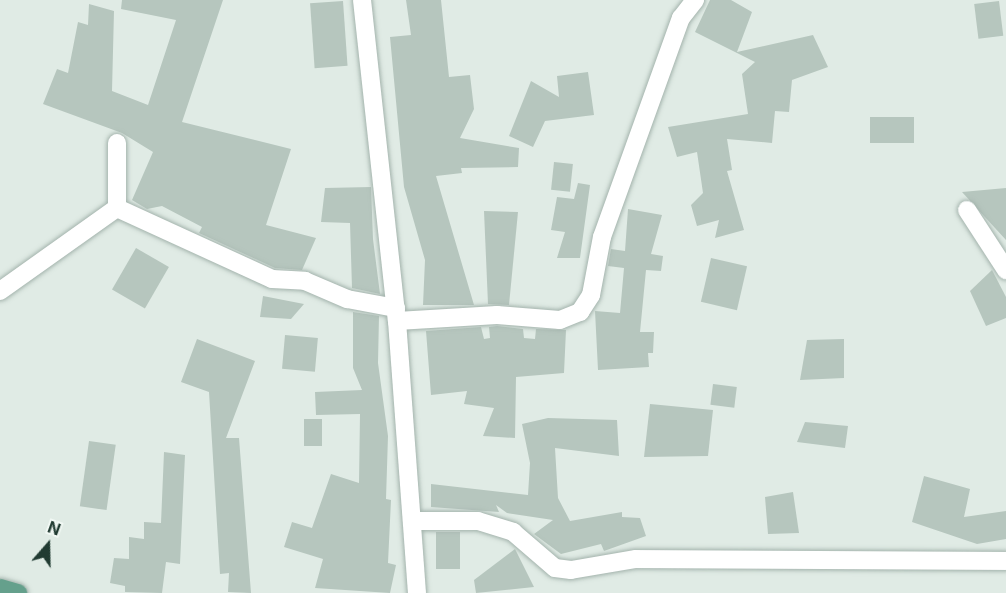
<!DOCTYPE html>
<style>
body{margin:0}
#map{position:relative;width:1006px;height:593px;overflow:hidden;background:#e0ebe5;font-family:Inter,sans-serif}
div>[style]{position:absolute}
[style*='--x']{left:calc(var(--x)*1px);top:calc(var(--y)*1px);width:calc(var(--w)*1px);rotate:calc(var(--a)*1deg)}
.building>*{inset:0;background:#b6c6be;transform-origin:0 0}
.roads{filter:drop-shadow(0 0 2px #a3b3ac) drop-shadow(0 0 2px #a3b3ac)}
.minor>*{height:18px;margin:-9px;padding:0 9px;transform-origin:9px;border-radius:9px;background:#fff}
.major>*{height:18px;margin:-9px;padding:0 9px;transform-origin:9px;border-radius:9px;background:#65a08c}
span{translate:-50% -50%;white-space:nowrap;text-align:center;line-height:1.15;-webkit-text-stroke:4.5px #f1f8f4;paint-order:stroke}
.north{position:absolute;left:18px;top:515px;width:60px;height:60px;-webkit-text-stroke:4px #f1f8f4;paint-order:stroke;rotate:20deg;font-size:16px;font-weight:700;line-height:24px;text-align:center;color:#213b32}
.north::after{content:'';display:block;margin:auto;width:21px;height:27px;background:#213b32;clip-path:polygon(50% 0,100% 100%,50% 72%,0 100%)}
</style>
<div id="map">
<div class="building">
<i style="clip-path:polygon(122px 0,223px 0,182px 122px,291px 149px,266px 225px,316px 238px,302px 270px,275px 268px,199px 233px,202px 227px,162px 206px,147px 209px,132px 200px,153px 152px,122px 133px,43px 104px,57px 69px,68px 73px,78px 22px,88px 25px,89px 4px,114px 11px,112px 91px,148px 105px,176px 20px,121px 9px)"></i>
<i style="clip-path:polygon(406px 0,441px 0,449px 77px,470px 75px,474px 109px,460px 138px,519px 148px,518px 167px,461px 168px,462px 173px,436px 176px,474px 305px,423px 305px,425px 260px,404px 187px,390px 37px,411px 35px)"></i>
<i style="clip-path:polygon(710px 0,731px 0,752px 12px,737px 52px,813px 35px,828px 67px,792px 80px,789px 112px,775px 111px,772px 143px,727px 139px,732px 170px,727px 171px,744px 230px,715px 238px,719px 220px,697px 226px,691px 205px,703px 193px,697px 152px,677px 157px,668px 127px,748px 114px,742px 74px,755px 62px,695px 32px)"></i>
<i style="left:343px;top:1px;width:65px;height:33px;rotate:86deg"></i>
<i style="left:999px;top:1px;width:35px;height:25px;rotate:83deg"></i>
<i style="clip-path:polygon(588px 72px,594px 115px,545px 121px,533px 147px,509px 136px,531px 81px,559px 97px,557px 76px)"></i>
<i style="left:870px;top:117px;width:44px;height:26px"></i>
<i style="left:554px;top:162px;width:19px;height:28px;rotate:6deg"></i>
<i style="clip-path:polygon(578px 183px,590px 185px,580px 258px,557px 258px,565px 232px,551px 230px,557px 197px,574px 199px)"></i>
<i style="clip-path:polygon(371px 187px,373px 239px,380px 294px,352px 288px,350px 223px,321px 222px,325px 188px)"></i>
<i style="clip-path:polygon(1006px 188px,1006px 240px,962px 192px)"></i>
<i style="clip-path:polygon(628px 209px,662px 215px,651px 254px,663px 256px,661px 271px,646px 270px,640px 332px,654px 332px,653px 353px,648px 353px,649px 367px,598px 370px,595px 311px,620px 313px,624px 268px,608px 266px,611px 249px,625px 251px)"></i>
<i style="clip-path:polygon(484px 211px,518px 212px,509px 305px,488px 304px)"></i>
<i style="left:136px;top:248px;width:38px;height:48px;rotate:30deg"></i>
<i style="left:711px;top:258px;width:37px;height:45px;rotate:13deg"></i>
<i style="clip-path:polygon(992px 270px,1006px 297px,1006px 318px,986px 326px,970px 291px)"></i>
<i style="clip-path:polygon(263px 296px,304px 304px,291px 319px,260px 317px)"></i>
<i style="clip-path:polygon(353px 312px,379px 316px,378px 363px,388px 436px,386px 499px,391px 500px,388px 563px,396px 565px,390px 593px,315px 588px,323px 559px,284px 547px,292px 522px,312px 528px,331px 474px,359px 483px,360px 414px,316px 415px,315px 392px,362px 390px,353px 368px)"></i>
<i style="clip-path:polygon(497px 326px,523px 329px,524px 338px,535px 339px,536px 329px,566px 330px,564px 373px,516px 377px,515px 438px,483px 436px,494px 408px,464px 404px,467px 391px,431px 395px,426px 331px,481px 327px,484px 339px,490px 338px,489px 327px)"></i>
<i style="left:285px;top:335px;width:33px;height:34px;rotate:5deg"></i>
<i style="clip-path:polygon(197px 339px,255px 361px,226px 438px,239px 438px,251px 593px,228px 592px,229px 573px,220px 574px,209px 392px,181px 382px)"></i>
<i style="clip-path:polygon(844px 339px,844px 378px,800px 380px,807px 340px)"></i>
<i style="left:713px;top:384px;width:24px;height:21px;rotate:7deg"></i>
<i style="clip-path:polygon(650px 404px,713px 410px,708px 456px,644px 457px)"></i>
<i style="clip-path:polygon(548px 418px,617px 420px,619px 456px,555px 448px,558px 498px,570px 521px,622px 512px,622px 517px,640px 518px,646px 536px,604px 551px,601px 544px,561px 554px,534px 534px,553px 520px,507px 513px,496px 505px,499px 512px,431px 507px,431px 484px,528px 495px,530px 463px,522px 424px)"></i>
<i style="left:304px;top:419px;width:18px;height:27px"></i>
<i style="clip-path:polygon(805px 422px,848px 426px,845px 448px,797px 442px)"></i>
<i style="left:89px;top:441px;width:27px;height:66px;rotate:8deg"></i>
<i style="clip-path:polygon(164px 452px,185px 455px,180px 564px,166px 562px,162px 593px,125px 592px,125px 586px,110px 583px,114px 558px,129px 559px,129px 537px,144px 539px,144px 522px,161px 523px)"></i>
<i style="clip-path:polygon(924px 476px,970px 489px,964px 517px,1006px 511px,1006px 539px,977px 544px,912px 522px)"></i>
<i style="clip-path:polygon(793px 492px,799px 533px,768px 534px,765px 497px)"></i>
<i style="left:436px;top:532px;width:24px;height:37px"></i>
<i style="clip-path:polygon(515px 549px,534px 587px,476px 593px,474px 580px)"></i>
</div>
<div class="roads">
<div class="minor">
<i style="--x:362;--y:0;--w:323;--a:83.8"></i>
<i style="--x:397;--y:321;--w:273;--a:85.8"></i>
<i style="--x:117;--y:208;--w:170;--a:24.6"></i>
<i style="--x:272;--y:279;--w:33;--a:3"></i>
<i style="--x:305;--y:281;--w:46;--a:23.2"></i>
<i style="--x:347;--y:299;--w:50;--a:10.4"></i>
<i style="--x:967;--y:210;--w:72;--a:57"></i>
<i style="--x:0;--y:291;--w:143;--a:-35.4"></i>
<i style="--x:117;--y:208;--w:65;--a:-90"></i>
<i style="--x:397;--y:321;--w:100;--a:-3.4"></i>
<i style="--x:497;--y:315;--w:63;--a:4.5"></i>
<i style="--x:560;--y:320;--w:22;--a:-22"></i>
<i style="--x:580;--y:312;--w:20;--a:-57"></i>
<i style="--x:591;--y:295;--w:59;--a:-79.3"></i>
<i style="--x:602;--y:237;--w:233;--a:-70.2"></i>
<i style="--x:681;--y:18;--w:23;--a:-52"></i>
<i style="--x:414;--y:521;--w:64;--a:0"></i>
<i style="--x:478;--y:521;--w:37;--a:17"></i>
<i style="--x:513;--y:532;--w:55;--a:40.6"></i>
<i style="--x:555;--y:568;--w:16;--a:7"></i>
<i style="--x:571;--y:570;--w:66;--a:-9.6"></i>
<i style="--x:636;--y:559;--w:370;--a:0.3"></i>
</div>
<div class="major">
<i style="--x:0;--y:588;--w:19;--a:16"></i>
</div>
</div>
<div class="north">N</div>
</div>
